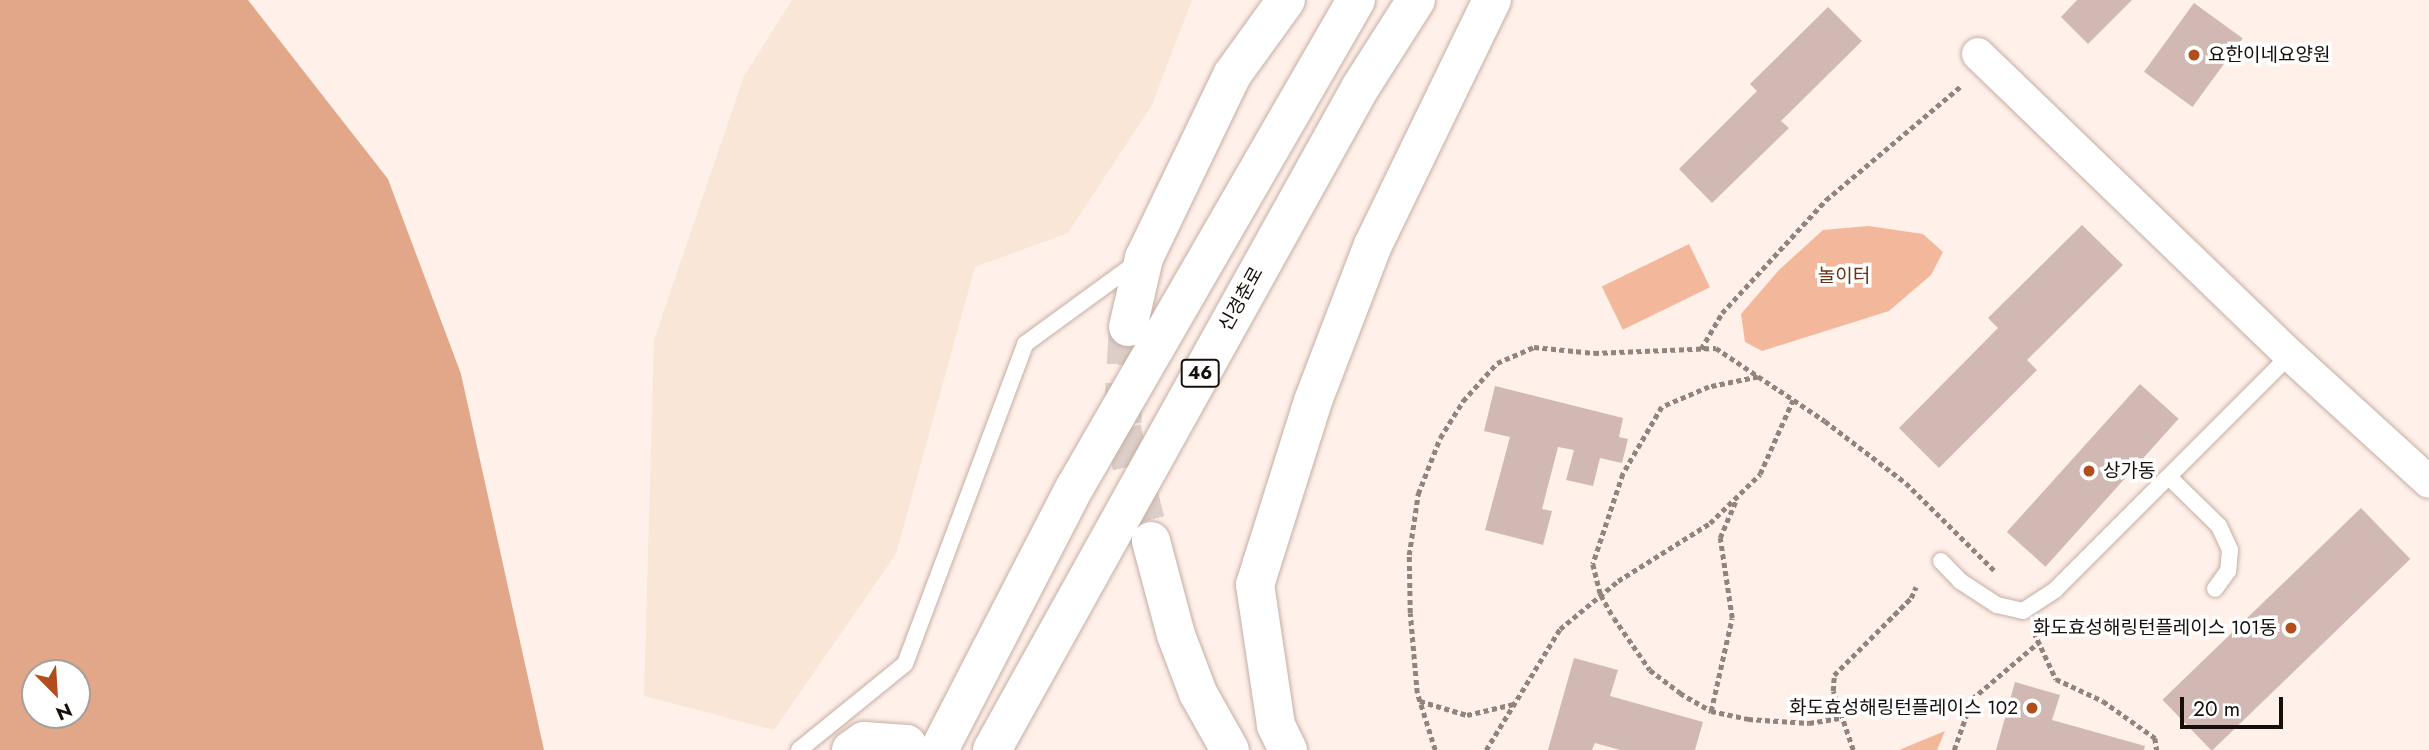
<!DOCTYPE html>
<meta charset="utf-8">
<style>
body{margin:0}
#map{position:relative;width:2429px;height:750px;overflow:hidden;background:#fff0e9;font-family:Jost,"Noto Sans KR",sans-serif}
div>[style]{position:absolute}
[style*='--x']{left:calc(var(--x)*1px);top:calc(var(--y)*1px);width:calc(var(--w)*1px);rotate:calc(var(--a)*1deg)}
.industrial>*{inset:0;background:#f9e6d6}
.green>*{inset:0;background:#f3b89b;transform-origin:0 0}
.forest>*{inset:0;background:#e2a688}
.building>*{inset:0;background:#d1b8b2;transform-origin:0 0}
.trunk-tunnel>*{height:38px;margin-top:-19px;transform-origin:0;background:repeating-linear-gradient(90deg,#dccec8 0 38px,transparent 0 57px)}
.path>*{height:4.5px;margin-top:-2.25px;transform-origin:0;background:repeating-linear-gradient(90deg,#8f847e 0 5px,transparent 0 8.5px)}
.roads{filter:drop-shadow(0 0 2px #c4aea3) drop-shadow(0 0 2px #c4aea3)}
.service>*{height:16px;margin:-8px;padding:0 8px;transform-origin:8px;border-radius:8px;background:#fff}
.minor>*{height:32px;margin:-16px;padding:0 16px;transform-origin:16px;border-radius:16px;background:#fff}
.trunk>*{height:38px;margin:-19px;padding:0 19px;transform-origin:19px;border-radius:19px;background:#fff}
.dots>*{width:19px;height:19px;translate:-50% -50%;box-sizing:border-box;border:4px solid #fff;border-radius:50%}
span{translate:-50% -50%;white-space:nowrap;text-align:center;line-height:1.15;-webkit-text-stroke:7px #fff;paint-order:stroke}
.shield-label span{padding:2px 5px;background:#fff;border:2px solid;border-radius:5px;-webkit-text-stroke-width:0}
.shield-label{font-size:18px;color:#160f0b;font-weight:700}
.poi-label{font-size:19px;color:#160f0b}
.left{translate:0 -50%;text-align:left}
.right{translate:-100% -50%;text-align:right}
.park-label{font-size:19px;color:#6a3313}
.street-label{font-size:19px;color:#160f0b}
.north{position:absolute;left:21px;top:659px;width:70px;height:70px;box-sizing:border-box;background:#fff;border:2px solid #a29f9d;border-radius:50%;rotate:156deg;font-size:19px;font-weight:700;line-height:28px;text-align:center;color:#160f0b}
.north::after{content:'';display:block;margin:auto;width:24px;height:32px;background:#b24e1b;clip-path:polygon(50% 0,100% 100%,50% 72%,0 100%)}
.scale{position:absolute;left:2180px;top:697px;width:103px;height:32px;box-sizing:border-box;border:4px solid #160f0b;border-top:0;padding-left:9px;font-size:21px;line-height:24px;white-space:nowrap;color:#160f0b;-webkit-text-stroke:5px #fff;paint-order:stroke}
</style>
<div id="map">
<div class="industrial">
<i style="clip-path:polygon(792px 0,1192px 0,1152px 105px,1068px 233px,975px 267px,896px 554px,774px 730px,644px 696px,654px 340px,744px 76px)"></i>
</div>
<div class="green">
<i style="clip-path:polygon(1868px 226px,1923px 234px,1943px 252px,1931px 275px,1889px 311px,1762px 351px,1745px 342px,1741px 314px,1779px 270px,1823px 230px)"></i>
<i style="left:1689px;top:244px;width:48px;height:97px;rotate:64deg"></i>
<i style="clip-path:polygon(1945px 731px,1937px 750px,1899px 750px)"></i>
</div>
<div class="forest">
<i style="clip-path:polygon(evenodd,0 0,248px 0,388px 179px,461px 374px,544px 750px,0 750px,0 0,35px 673px,77px 673px,77px 715px,35px 715px,35px 673px)"></i>
</div>
<div class="building">
<i style="clip-path:polygon(2077px 0,2132px 0,2088px 44px,2061px 17px)"></i>
<i style="left:2194px;top:3px;width:60px;height:85px;rotate:36deg"></i>
<i style="clip-path:polygon(1828px 7px,1862px 41px,1781px 121px,1789px 128px,1712px 203px,1679px 169px,1757px 91px,1750px 84px)"></i>
<i style="clip-path:polygon(2082px 225px,2123px 265px,2027px 360px,2037px 370px,1939px 468px,1899px 428px,1998px 328px,1988px 318px)"></i>
<i style="left:2140px;top:384px;width:52px;height:199px;rotate:42deg"></i>
<i style="clip-path:polygon(1495px 386px,1623px 418px,1619px 437px,1628px 439px,1622px 463px,1600px 458px,1593px 486px,1566px 480px,1574px 450px,1558px 447px,1542px 509px,1552px 511px,1543px 545px,1485px 530px,1510px 437px,1484px 431px)"></i>
<i style="left:2361px;top:508px;width:71px;height:276px;rotate:46deg"></i>
<i style="clip-path:polygon(1574px 658px,1618px 670px,1610px 696px,1703px 722px,1695px 750px,1620px 750px,1595px 743px,1592px 750px,1548px 750px)"></i>
<i style="clip-path:polygon(2015px 682px,2060px 695px,2052px 720px,2145px 746px,2144px 750px,1996px 750px)"></i>
</div>
<div class="trunk-tunnel">
<i style="--x:1128;--y:327;--w:102;--a:93.4"></i>
<i style="--x:1122;--y:429;--w:116;--a:75.5"></i>
</div>
<div class="path">
<i style="--x:1701;--y:349;--w:42;--a:-59.7"></i>
<i style="--x:1722;--y:313;--w:154;--a:-47.4"></i>
<i style="--x:1826;--y:200;--w:178;--a:-40.2"></i>
<i style="--x:1758;--y:377;--w:50;--a:168.5"></i>
<i style="--x:1709;--y:387;--w:51;--a:156.9"></i>
<i style="--x:1662;--y:407;--w:78;--a:120.2"></i>
<i style="--x:1623;--y:474;--w:95;--a:108.4"></i>
<i style="--x:1593;--y:564;--w:32;--a:76"></i>
<i style="--x:1601;--y:595;--w:26;--a:61"></i>
<i style="--x:1614;--y:618;--w:63;--a:55.3"></i>
<i style="--x:1650;--y:670;--w:38;--a:37"></i>
<i style="--x:1680;--y:693;--w:36;--a:30"></i>
<i style="--x:1711;--y:711;--w:38;--a:12"></i>
<i style="--x:1748;--y:719;--w:61;--a:3.8"></i>
<i style="--x:1809;--y:723;--w:33;--a:-9"></i>
<i style="--x:2034;--y:632;--w:52;--a:64.9"></i>
<i style="--x:2056;--y:679;--w:52;--a:25.1"></i>
<i style="--x:2103;--y:701;--w:64;--a:35.4"></i>
<i style="--x:2155;--y:738;--w:12;--a:81"></i>
<i style="--x:1420;--y:701;--w:49;--a:16.6"></i>
<i style="--x:1467;--y:715;--w:48;--a:-13.2"></i>
<i style="--x:1711;--y:711;--w:95;--a:-77.3"></i>
<i style="--x:1732;--y:618;--w:81;--a:-98.5"></i>
<i style="--x:1720;--y:538;--w:43;--a:-67"></i>
<i style="--x:1435;--y:750;--w:60;--a:-107.5"></i>
<i style="--x:1417;--y:693;--w:80;--a:-95"></i>
<i style="--x:1410;--y:613;--w:58;--a:-91"></i>
<i style="--x:1409;--y:555;--w:62;--a:-81.6"></i>
<i style="--x:1418;--y:494;--w:60;--a:-68.6"></i>
<i style="--x:1440;--y:438;--w:44;--a:-58.1"></i>
<i style="--x:1463;--y:401;--w:51;--a:-48.2"></i>
<i style="--x:1497;--y:363;--w:40;--a:-23.4"></i>
<i style="--x:1534;--y:347;--w:60;--a:5.7"></i>
<i style="--x:1594;--y:353;--w:122;--a:-2.3"></i>
<i style="--x:1716;--y:348;--w:131;--a:33.8"></i>
<i style="--x:1825;--y:421;--w:102;--a:37.4"></i>
<i style="--x:1906;--y:483;--w:127;--a:44.7"></i>
<i style="--x:1486;--y:750;--w:142;--a:-58.6"></i>
<i style="--x:1560;--y:629;--w:75;--a:-39.6"></i>
<i style="--x:1618;--y:581;--w:109;--a:-32.2"></i>
<i style="--x:1710;--y:523;--w:70;--a:-44.4"></i>
<i style="--x:1760;--y:474;--w:81;--a:-66"></i>
<i style="--x:1853;--y:750;--w:62;--a:-108.7"></i>
<i style="--x:1833;--y:691;--w:16;--a:-86"></i>
<i style="--x:1834;--y:675;--w:109;--a:-45"></i>
<i style="--x:1911;--y:598;--w:12;--a:-66"></i>
<i style="--x:1954;--y:750;--w:54;--a:-70.6"></i>
<i style="--x:1972;--y:699;--w:88;--a:-40.4"></i>
</div>
<div class="roads">
<div class="service">
<i style="--x:2169;--y:477;--w:70;--a:44.4"></i>
<i style="--x:2219;--y:526;--w:26;--a:65"></i>
<i style="--x:2230;--y:550;--w:21;--a:95"></i>
<i style="--x:2228;--y:571;--w:22;--a:126"></i>
<i style="--x:1941;--y:561;--w:28;--a:46"></i>
<i style="--x:1960;--y:581;--w:44;--a:33"></i>
<i style="--x:1997;--y:605;--w:27;--a:13"></i>
<i style="--x:2023;--y:611;--w:38;--a:-33"></i>
<i style="--x:2055;--y:590;--w:332;--a:-45"></i>
<i style="--x:799;--y:750;--w:136;--a:-39.1"></i>
<i style="--x:905;--y:664;--w:342;--a:-69.4"></i>
<i style="--x:1025;--y:344;--w:137;--a:-36.1"></i>
</div>
<div class="minor">
<i style="--x:1978;--y:54;--w:434;--a:44"></i>
<i style="--x:2290;--y:355;--w:188;--a:42.4"></i>
</div>
<div class="trunk">
<i style="--x:1128;--y:327;--w:71;--a:-76.9"></i>
<i style="--x:1144;--y:258;--w:203;--a:-64.3"></i>
<i style="--x:1232;--y:75;--w:92;--a:-54.2"></i>
<i style="--x:1151;--y:541;--w:97;--a:75.1"></i>
<i style="--x:1176;--y:635;--w:62;--a:69.2"></i>
<i style="--x:1198;--y:693;--w:65;--a:60.7"></i>
<i style="--x:851;--y:750;--w:16;--a:-35"></i>
<i style="--x:864;--y:741;--w:43;--a:4"></i>
<i style="--x:939;--y:750;--w:296;--a:-62.7"></i>
<i style="--x:1075;--y:487;--w:562;--a:-60.01"></i>
<i style="--x:992;--y:750;--w:757;--a:-60.93"></i>
<i style="--x:1360;--y:88;--w:104;--a:-57.5"></i>
<i style="--x:1288;--y:750;--w:28;--a:-116"></i>
<i style="--x:1276;--y:725;--w:142;--a:-98.5"></i>
<i style="--x:1255;--y:585;--w:193;--a:-72.5"></i>
<i style="--x:1313;--y:401;--w:167;--a:-69"></i>
<i style="--x:1373;--y:245;--w:272;--a:-64.1"></i>
</div>
</div>
<div class="dots">
<i style="left:2194px;top:55px;background:#b24e1b"></i>
<i style="left:2089px;top:471px;background:#b24e1b"></i>
<i style="left:2291px;top:628px;background:#b24e1b"></i>
<i style="left:2032px;top:708px;background:#b24e1b"></i>
</div>
<div class="shield-label">
<span style="left:1200px;top:373px">46</span>
</div>
<div class="poi-label">
<span class="left" style="left:2208px;top:55px">요한이네요양원</span>
<span class="left" style="left:2103px;top:471px">상가동</span>
<span class="right" style="left:2277px;top:628px">화도효성해링턴플레이스 101동</span>
<span class="right" style="left:2018px;top:708px">화도효성해링턴플레이스 102</span>
</div>
<div class="park-label">
<span style="left:1844px;top:276px">놀이터</span>
</div>
<div class="street-label">
<span style="left:1241px;top:299px;rotate:-61deg">신경춘로</span>
</div>
<div class="north">N</div>
<div class="scale">20 m</div>
</div>
